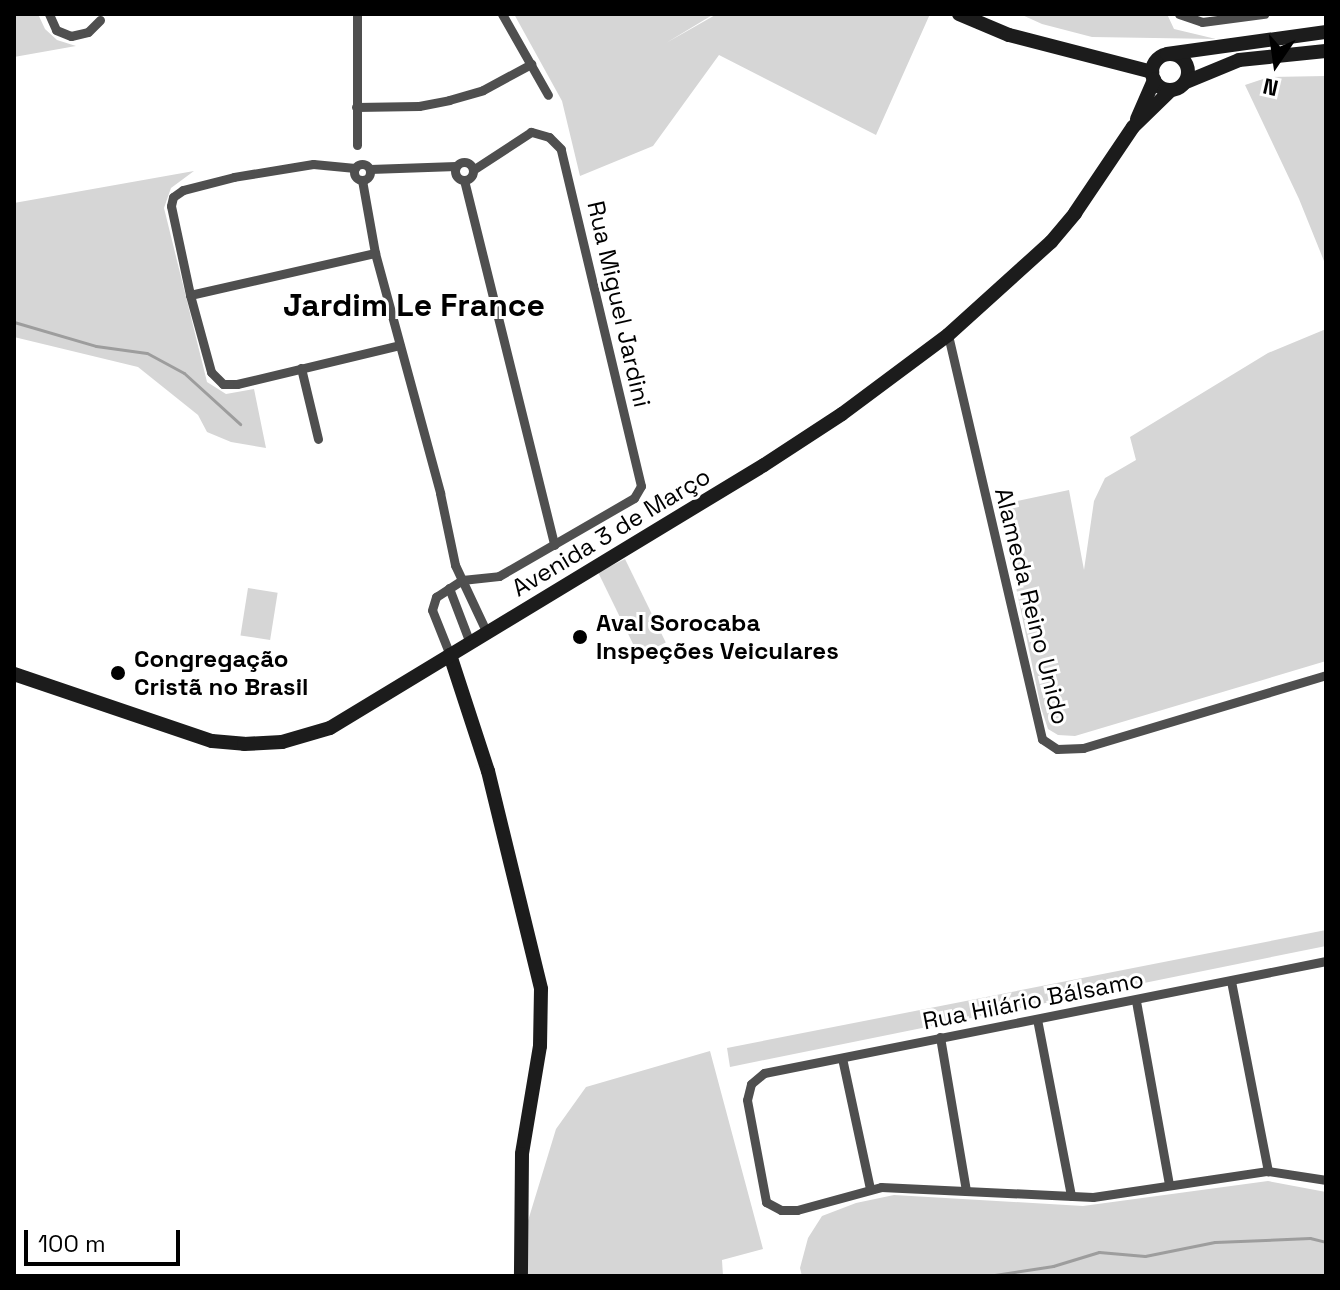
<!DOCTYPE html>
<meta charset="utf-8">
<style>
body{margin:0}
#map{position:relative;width:1340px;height:1290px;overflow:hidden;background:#fff;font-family:"Space Grotesk",sans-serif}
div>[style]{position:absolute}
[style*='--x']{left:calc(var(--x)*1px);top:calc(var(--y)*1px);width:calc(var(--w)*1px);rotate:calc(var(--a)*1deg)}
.green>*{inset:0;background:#d6d6d6;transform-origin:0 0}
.stream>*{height:3px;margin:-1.5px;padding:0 1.5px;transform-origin:1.5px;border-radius:1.5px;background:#9d9d9d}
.street>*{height:9px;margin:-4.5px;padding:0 4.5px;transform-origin:4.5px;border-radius:4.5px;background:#4f4f4f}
.street>.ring{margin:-4.5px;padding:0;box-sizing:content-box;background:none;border:9px solid #4f4f4f;border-radius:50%}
.secondary>*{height:14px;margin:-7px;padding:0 7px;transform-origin:7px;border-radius:7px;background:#1c1c1c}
.secondary>.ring{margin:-7px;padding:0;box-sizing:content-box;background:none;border:14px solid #1c1c1c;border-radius:50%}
.dots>*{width:22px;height:22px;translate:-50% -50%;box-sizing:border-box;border:4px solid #fff;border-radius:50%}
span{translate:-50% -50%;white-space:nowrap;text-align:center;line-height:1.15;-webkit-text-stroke:6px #fff;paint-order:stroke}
.street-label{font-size:24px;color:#000}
.poi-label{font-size:24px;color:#000;font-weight:700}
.left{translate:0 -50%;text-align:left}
.district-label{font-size:32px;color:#000;font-weight:700}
.frame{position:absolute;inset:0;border:16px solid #000;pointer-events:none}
.north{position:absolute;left:1236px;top:24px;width:80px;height:80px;-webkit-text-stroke:6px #fff;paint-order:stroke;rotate:193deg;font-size:22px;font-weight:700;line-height:32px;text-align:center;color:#000}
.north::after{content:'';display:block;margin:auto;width:28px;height:36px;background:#000;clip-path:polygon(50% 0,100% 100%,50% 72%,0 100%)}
.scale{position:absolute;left:24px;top:1230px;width:156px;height:36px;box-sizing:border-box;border:4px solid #000;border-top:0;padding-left:10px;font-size:24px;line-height:28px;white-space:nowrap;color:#000;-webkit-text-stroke:6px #fff;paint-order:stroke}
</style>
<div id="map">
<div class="green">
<i style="clip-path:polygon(14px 14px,38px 14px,45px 29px,57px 40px,76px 46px,14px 57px)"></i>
<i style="clip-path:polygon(514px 14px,714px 14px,666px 43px,717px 14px,930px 14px,876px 135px,719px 55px,653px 146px,580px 176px,562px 101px)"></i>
<i style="clip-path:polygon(1020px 14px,1167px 14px,1174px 29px,1216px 39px,1092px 37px,1042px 24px)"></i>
<i style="clip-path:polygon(1326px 76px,1326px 266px,1299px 199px,1245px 85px,1269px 77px)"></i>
<i style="clip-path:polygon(194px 171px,171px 188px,164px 208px,207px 382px,226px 394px,254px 389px,266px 448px,231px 442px,207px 432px,198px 415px,138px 367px,14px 337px,14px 203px)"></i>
<i style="clip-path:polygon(1326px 329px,1326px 661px,1075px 736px,1058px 735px,1048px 729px,1041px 708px,999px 505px,1069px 490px,1084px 570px,1094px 501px,1105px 478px,1136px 460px,1130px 437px,1268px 353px)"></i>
<i style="left:625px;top:559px;width:93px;height:30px;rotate:64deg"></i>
<i style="left:248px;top:588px;width:30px;height:48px;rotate:9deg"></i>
<i style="clip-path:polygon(1326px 930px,1326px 946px,730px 1067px,727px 1048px)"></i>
<i style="clip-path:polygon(710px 1051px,763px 1249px,722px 1260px,723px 1276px,528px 1276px,527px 1224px,556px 1129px,586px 1087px)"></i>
<i style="clip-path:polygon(1268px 1181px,1326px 1192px,1324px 1276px,802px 1276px,800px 1268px,808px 1238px,822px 1216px,856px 1203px,894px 1195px,1083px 1206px)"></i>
</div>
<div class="stream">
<i style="--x:14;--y:322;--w:85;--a:16.3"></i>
<i style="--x:96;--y:346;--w:51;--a:7.8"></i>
<i style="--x:147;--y:353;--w:42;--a:28.4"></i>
<i style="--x:184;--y:373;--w:76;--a:42.3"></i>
<i style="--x:877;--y:1275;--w:8;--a:7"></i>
<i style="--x:988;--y:1276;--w:66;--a:-8.7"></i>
<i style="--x:1053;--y:1266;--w:48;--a:-16.9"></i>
<i style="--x:1099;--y:1252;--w:46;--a:5"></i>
<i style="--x:1145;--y:1256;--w:71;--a:-11.3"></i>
<i style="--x:1215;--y:1242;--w:95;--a:-2.4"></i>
<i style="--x:1310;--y:1238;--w:16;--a:14"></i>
</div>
<div class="street">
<i style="--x:49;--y:14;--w:17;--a:66"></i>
<i style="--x:56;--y:30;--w:16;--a:22"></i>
<i style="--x:71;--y:36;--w:17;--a:-13"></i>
<i style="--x:88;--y:32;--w:17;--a:-45"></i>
<i style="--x:502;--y:14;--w:93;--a:60.4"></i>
<i style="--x:1179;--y:14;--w:24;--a:19"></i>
<i style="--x:1202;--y:22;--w:63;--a:-7.4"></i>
<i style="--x:356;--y:107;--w:63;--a:-0.9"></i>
<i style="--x:419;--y:106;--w:31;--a:-11"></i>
<i style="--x:449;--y:100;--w:35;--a:-16"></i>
<i style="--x:483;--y:90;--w:55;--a:-28.4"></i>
<i style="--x:357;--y:145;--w:131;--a:-90"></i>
<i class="ring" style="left:455px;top:162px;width:9px;height:9px"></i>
<i class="ring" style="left:354px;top:164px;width:7px;height:7px"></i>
<i style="--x:355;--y:168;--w:42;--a:-174.6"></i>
<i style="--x:313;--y:164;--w:80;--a:170.7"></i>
<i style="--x:234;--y:177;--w:53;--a:165.7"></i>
<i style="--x:183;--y:190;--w:12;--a:145"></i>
<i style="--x:173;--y:197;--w:9;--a:103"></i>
<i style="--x:171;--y:206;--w:91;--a:77.9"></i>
<i style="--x:190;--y:295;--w:80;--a:74.7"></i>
<i style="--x:211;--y:372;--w:17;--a:45"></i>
<i style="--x:223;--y:384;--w:14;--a:0"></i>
<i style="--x:237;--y:384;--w:167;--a:-13.5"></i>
<i style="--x:370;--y:169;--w:86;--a:-2"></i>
<i style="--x:362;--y:180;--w:74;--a:79.9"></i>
<i style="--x:375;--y:253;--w:249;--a:74.8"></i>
<i style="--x:440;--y:493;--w:74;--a:78.2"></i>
<i style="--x:455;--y:565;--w:75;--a:64.8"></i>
<i style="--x:464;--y:180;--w:376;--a:76.1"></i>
<i style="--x:190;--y:295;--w:190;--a:-12.8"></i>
<i style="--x:948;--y:335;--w:415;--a:76.9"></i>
<i style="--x:1042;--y:739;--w:18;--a:34"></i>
<i style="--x:1057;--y:749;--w:26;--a:-2"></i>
<i style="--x:1083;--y:748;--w:254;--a:-16.7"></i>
<i style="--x:301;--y:368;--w:73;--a:76.5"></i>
<i style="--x:449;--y:588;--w:59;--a:69.1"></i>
<i style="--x:450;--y:655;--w:48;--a:-111.8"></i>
<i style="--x:432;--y:610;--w:14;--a:-73"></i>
<i style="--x:436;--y:597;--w:31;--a:-33"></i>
<i style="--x:462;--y:580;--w:37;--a:-6"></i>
<i style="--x:499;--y:576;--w:156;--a:-30"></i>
<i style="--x:634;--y:498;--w:14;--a:-60"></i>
<i style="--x:641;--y:486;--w:346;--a:-103.4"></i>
<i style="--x:561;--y:149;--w:17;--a:-135"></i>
<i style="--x:549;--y:137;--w:19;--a:-164"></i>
<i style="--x:531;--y:132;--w:69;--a:146.8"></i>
<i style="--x:1326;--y:961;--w:573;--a:168.73"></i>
<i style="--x:764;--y:1073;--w:17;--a:140"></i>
<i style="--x:751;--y:1084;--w:16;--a:104"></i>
<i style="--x:747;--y:1100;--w:104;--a:79.4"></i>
<i style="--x:766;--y:1202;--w:17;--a:28"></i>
<i style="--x:781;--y:1210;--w:16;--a:0"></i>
<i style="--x:797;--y:1210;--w:87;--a:-15.3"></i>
<i style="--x:881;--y:1187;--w:212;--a:2.7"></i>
<i style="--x:1093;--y:1197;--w:177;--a:-8.5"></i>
<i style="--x:1268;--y:1171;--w:59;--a:8.8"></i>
<i style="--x:1231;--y:981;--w:194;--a:79"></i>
<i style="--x:1136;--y:1001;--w:186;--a:79.8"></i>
<i style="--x:1037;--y:1019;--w:180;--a:79.1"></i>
<i style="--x:940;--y:1037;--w:156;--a:80.4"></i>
<i style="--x:842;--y:1058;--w:134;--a:77.9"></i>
</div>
<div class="secondary">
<i style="--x:959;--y:14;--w:54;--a:22.8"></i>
<i style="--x:1009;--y:35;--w:148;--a:14.5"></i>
<i class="ring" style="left:1152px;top:54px;width:22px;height:22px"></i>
<i style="--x:1167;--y:54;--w:161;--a:-7.9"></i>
<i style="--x:1186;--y:82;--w:57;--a:-22.5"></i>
<i style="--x:1239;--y:60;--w:87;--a:-5.9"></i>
<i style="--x:1137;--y:119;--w:43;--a:-66.4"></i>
<i style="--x:450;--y:655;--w:122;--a:71.9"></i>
<i style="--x:488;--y:771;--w:224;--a:76.3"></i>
<i style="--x:541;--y:989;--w:57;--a:91"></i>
<i style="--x:540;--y:1046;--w:109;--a:99.5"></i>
<i style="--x:522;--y:1154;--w:122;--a:90.5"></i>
<i style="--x:14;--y:674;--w:209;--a:18.7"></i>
<i style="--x:212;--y:741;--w:32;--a:5"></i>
<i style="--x:244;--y:744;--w:38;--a:-3"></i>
<i style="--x:282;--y:742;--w:50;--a:-16.3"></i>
<i style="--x:330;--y:728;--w:507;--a:-31.22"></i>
<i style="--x:764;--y:465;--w:93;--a:-33.2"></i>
<i style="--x:842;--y:414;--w:132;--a:-36.7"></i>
<i style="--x:948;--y:335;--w:139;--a:-42.1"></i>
<i style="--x:1051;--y:242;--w:38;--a:-50"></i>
<i style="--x:1075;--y:213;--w:104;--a:-56"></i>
<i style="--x:1133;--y:127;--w:52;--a:-44.2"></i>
</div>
<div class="dots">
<i style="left:580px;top:637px;background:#000"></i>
<i style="left:118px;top:673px;background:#000"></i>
</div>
<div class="street-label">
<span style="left:619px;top:304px;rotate:77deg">Rua Miguel Jardini</span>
<span style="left:611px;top:532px;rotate:-31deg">Avenida 3 de Março</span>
<span style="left:1032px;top:606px;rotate:76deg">Alameda Reino Unido</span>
<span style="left:1033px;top:1000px;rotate:-11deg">Rua Hilário Bálsamo</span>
</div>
<div class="poi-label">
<span class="left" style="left:596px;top:637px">Aval Sorocaba<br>Inspeções Veiculares</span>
<span class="left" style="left:134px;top:673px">Congregação<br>Cristã no Brasil</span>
</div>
<div class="district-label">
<span style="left:414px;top:305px">Jardim Le France</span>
</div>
<div class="frame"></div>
<div class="north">N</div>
<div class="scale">100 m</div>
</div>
